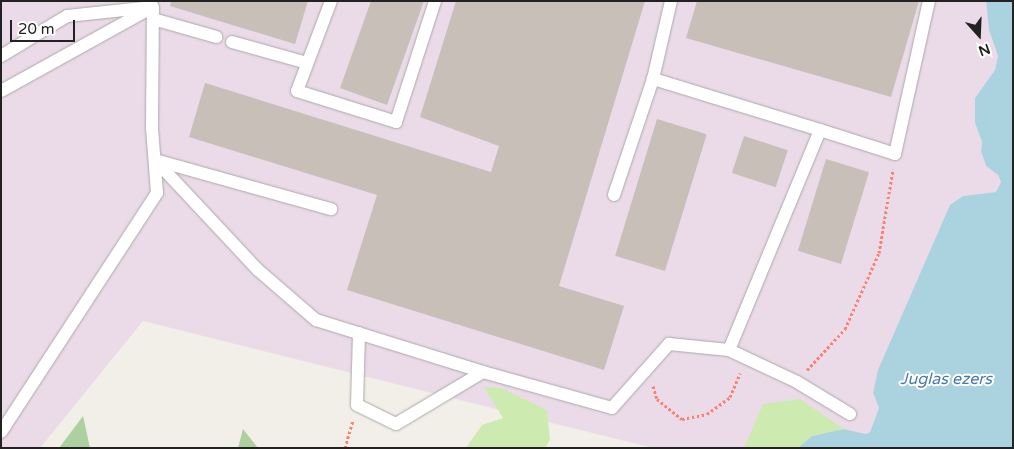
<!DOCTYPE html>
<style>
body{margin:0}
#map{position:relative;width:1014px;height:449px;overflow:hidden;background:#f2efe9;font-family:"Varela Round",sans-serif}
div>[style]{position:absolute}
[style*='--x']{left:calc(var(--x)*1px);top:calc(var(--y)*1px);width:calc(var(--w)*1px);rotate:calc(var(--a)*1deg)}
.industrial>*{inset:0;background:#ebdbe8}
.grass>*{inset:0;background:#cdebb0}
.forest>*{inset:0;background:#add19e}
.water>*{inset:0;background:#aad3df}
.building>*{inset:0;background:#c7bfb8;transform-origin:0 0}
.path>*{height:3px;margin-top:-1.5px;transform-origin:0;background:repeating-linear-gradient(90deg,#fa8072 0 2.5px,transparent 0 5px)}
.roads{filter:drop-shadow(0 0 1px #a9a9a9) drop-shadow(0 0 1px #a9a9a9)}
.service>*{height:12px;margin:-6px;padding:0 6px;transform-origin:6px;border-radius:6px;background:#fff}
span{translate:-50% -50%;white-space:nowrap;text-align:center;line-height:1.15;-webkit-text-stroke:4px #fff;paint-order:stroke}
.water-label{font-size:16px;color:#4a7aab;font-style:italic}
.frame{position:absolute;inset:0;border:2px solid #222;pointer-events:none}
.north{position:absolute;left:954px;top:10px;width:50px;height:50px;-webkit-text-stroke:4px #fff;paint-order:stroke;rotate:160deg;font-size:14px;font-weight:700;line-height:20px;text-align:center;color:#222}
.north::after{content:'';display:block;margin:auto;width:18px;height:22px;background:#222;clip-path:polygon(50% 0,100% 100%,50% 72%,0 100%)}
.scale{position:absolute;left:10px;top:20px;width:65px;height:22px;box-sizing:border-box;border:2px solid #222;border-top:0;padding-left:6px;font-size:15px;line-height:18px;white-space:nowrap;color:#222;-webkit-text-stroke:4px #fff;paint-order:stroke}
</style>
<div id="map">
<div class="industrial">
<i style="clip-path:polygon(1px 1px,986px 1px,989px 30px,998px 56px,995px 70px,975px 98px,975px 123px,982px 142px,981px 151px,986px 166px,998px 175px,1001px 182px,996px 192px,963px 196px,873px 393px,879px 408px,870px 432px,866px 434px,844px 429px,812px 436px,798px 448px,653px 448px,143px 321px,40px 448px,1px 448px)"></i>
</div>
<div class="grass">
<i style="clip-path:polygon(484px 387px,501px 388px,547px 410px,550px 440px,545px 448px,466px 448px,482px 425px,503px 418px)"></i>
<i style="clip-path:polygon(800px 399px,844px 429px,812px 436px,798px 448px,744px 448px,763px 404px)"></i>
</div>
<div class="forest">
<i style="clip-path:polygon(83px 416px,90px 448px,59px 448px)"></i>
<i style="clip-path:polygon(243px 429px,258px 448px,238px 448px)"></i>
</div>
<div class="water">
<i style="clip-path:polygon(986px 1px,1013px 1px,1013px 448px,798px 448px,812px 436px,844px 429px,866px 434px,870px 432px,879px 408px,873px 393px,878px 370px,950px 205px,963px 196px,996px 192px,1001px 182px,998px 175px,986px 166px,981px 151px,982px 142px,975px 123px,975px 98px,995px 70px,998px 56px,989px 30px)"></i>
</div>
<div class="building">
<i style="clip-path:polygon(171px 1px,308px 1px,295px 44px,170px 6px)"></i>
<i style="clip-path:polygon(371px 1px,424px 1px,387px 105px,340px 88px)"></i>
<i style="clip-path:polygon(456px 1px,645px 1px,559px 286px,624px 306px,604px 370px,347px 290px,377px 195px,189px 137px,205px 83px,491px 172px,499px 146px,420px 117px)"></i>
<i style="clip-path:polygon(697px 1px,919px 1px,891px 97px,686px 38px)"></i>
<i style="left:657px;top:119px;width:52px;height:143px;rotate:17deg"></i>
<i style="left:744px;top:136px;width:46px;height:39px;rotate:18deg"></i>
<i style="left:826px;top:159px;width:45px;height:96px;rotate:17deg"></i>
</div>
<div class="path">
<i style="--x:807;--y:370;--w:56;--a:-47.2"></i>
<i style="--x:845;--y:329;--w:83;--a:-65.9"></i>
<i style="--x:879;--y:253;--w:85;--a:-80.5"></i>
<i style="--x:653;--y:386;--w:14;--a:73"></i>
<i style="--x:657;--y:399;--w:32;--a:39"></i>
<i style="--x:682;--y:419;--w:25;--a:-11"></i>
<i style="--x:707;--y:414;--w:29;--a:-36"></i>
<i style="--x:730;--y:397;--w:26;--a:-67"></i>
<i style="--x:345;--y:448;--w:29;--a:-74"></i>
</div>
<div class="roads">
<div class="service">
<i style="--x:331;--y:1;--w:96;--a:110.7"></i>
<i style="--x:297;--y:91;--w:104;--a:17.4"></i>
<i style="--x:396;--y:122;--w:127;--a:-72.1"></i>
<i style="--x:153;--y:19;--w:66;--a:15.9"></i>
<i style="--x:232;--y:42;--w:78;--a:15.6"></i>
<i style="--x:1;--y:56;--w:77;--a:-31.2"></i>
<i style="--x:67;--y:16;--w:86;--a:-6"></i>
<i style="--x:153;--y:7;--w:121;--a:90.5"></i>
<i style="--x:152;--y:128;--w:65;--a:85.6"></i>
<i style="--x:157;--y:193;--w:285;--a:123.1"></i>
<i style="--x:1;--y:91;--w:167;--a:-29"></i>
<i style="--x:820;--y:130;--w:79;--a:17.7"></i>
<i style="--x:895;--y:154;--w:157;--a:-77.5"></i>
<i style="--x:155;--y:160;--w:151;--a:46.9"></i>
<i style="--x:258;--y:270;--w:77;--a:40.8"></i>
<i style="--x:316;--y:320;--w:175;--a:17.3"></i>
<i style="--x:483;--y:372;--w:134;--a:15.6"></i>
<i style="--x:612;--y:408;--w:86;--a:-48.3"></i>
<i style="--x:669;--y:344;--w:60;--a:5.7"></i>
<i style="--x:729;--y:350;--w:238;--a:-67.5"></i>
<i style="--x:820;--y:130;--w:175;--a:-163"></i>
<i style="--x:653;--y:79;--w:80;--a:-77"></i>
<i style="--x:155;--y:160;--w:183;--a:15.6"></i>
<i style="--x:614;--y:195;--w:122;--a:-71.4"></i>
<i style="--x:359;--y:333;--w:72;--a:91.6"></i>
<i style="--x:357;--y:405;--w:43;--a:26"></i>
<i style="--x:396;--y:424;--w:101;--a:-30.9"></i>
<i style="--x:729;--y:350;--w:75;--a:25.2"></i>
<i style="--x:797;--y:382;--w:62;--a:31.1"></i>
</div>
</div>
<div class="water-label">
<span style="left:946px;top:379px">Juglas ezers</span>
</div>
<div class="frame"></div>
<div class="north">N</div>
<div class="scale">20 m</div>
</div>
